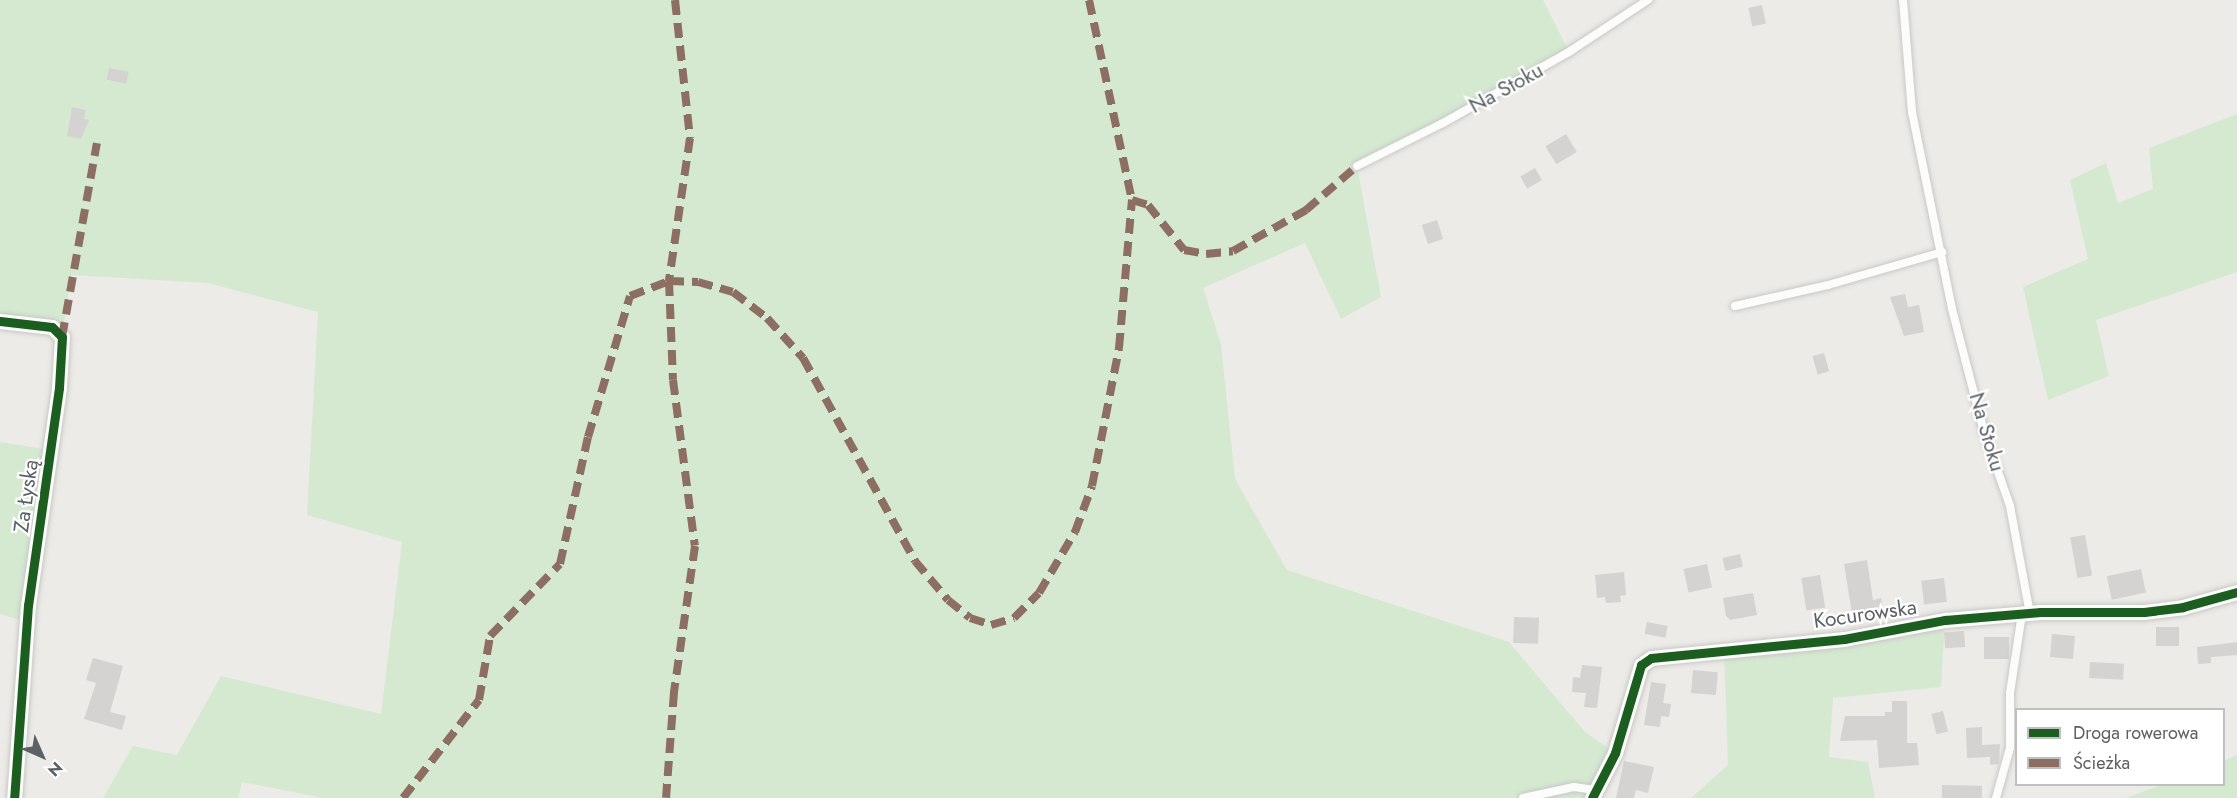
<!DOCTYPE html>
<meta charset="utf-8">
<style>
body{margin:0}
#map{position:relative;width:2237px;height:798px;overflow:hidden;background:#ecebe7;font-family:Jost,sans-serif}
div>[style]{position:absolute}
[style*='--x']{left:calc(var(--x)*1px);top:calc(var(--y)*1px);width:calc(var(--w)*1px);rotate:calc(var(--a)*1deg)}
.green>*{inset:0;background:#d5e9d1}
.building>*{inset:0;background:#d4d3d1;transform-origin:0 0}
.roads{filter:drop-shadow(0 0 2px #c8c8c8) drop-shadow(0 0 2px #c8c8c8)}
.lane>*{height:8px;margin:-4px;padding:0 4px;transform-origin:4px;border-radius:4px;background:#fcfcfb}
.street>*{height:15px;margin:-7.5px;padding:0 7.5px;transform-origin:7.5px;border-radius:7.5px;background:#fcfcfb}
.quiet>*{height:8px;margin-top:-4px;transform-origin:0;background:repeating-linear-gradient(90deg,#8d6e63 0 15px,transparent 0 23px)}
.cycleway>*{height:9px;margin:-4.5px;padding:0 4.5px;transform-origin:4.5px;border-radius:4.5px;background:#1b5e20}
span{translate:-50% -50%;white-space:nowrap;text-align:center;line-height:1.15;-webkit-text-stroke:4.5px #fff;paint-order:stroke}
.street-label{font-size:21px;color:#5c6165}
.legend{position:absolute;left:2015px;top:708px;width:210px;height:78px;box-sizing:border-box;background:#fff;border:2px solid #bec0c1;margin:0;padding:8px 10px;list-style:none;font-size:18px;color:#5c6165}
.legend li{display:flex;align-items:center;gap:12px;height:30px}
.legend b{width:30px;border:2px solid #bec0c1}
.north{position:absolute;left:12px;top:726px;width:60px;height:60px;-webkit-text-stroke:4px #fff;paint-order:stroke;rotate:135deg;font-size:16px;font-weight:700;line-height:24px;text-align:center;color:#5c6165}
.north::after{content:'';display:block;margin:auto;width:21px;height:27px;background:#5c6165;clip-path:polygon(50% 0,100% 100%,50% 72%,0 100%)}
</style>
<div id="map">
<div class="green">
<i style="clip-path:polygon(0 0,1543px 0,1569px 52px,1357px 166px,1381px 297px,1341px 319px,1305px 243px,1203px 288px,1221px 344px,1235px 479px,1287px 570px,1509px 642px,1585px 732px,1615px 753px,1592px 798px,323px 798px,242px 782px,238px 798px,103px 798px,133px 746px,177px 755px,221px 676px,381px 714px,402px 542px,307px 515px,318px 312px,208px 283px,71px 275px,62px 337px,0 321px)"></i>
<i style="clip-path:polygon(2237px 114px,2237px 272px,2096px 320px,2109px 376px,2048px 400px,2023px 287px,2088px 259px,2070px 180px,2106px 163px,2118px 203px,2153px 189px,2149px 148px)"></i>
<i style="clip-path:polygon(0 442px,50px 450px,20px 620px,0 614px)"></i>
<i style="clip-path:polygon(1945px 620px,1941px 687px,1833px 698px,1829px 757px,1868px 762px,1875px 798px,1691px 798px,1728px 765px,1724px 649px)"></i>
<i style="clip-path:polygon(2237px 755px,2237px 798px,2126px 798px,2161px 785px,2224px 784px,2224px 761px)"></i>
</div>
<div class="building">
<i style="left:1762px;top:5px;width:19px;height:14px;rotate:78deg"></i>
<i style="left:109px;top:68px;width:20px;height:12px;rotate:11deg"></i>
<i style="clip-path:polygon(72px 107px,86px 110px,84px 119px,89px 120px,81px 139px,67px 136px)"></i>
<i style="left:1566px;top:134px;width:21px;height:24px;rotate:59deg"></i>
<i style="left:1535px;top:168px;width:14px;height:17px;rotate:60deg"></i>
<i style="left:1437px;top:220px;width:20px;height:16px;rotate:72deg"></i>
<i style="clip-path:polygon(1905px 294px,1908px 307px,1919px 305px,1924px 332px,1904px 336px,1890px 297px)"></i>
<i style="left:1824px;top:353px;width:19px;height:12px;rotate:74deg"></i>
<i style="left:2085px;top:535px;width:41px;height:15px;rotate:80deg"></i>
<i style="left:1740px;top:554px;width:13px;height:18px;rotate:77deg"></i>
<i style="clip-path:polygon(1867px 560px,1873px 600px,1881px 598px,1884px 613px,1853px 620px,1844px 564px)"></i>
<i style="left:1707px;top:564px;width:24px;height:24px;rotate:78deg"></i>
<i style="left:2141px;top:569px;width:24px;height:35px;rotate:78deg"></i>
<i style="clip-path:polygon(1624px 572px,1626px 595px,1620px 596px,1621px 602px,1606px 603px,1605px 597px,1597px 598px,1595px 575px)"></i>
<i style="left:1820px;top:575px;width:33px;height:19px;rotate:81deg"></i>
<i style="left:1944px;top:578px;width:24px;height:23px;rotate:83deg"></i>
<i style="clip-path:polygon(1753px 593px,1757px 615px,1730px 620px,1726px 616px,1723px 598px)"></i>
<i style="left:1514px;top:617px;width:25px;height:26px;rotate:2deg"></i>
<i style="left:1647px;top:622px;width:21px;height:12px;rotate:11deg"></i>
<i style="left:2179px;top:627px;width:19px;height:23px;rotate:90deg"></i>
<i style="left:1964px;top:631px;width:16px;height:20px;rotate:86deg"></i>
<i style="left:2052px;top:634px;width:23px;height:23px;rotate:5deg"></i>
<i style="left:2009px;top:637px;width:22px;height:25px;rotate:90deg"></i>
<i style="clip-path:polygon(2237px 642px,2237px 655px,2211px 657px,2211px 663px,2198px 664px,2197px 647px)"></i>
<i style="clip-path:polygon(93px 658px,123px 666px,110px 712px,126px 716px,122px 730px,84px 719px,96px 683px,86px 680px)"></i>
<i style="left:2090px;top:662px;width:34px;height:16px;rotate:3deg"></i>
<i style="clip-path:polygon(1582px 665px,1602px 667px,1597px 708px,1584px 707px,1586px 693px,1572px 692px,1573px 677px,1580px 678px)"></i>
<i style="left:1693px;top:670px;width:25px;height:23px;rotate:5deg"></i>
<i style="clip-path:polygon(1651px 682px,1666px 684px,1663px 703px,1671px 704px,1669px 717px,1661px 716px,1660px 727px,1644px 725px)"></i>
<i style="clip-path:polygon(1892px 701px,1907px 701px,1907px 743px,1917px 743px,1919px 765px,1879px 768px,1877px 740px,1840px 741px,1845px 716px,1885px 716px,1885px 712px,1892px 712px)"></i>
<i style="left:1943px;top:711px;width:21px;height:12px;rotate:76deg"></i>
<i style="clip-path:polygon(1982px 727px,1982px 745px,2000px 744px,1999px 764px,1990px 765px,1990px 757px,1967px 758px,1966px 728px)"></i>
<i style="clip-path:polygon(1624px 761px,1654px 767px,1648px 793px,1636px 790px,1634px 798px,1616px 798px)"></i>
<i style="left:1942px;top:785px;width:40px;height:13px;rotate:1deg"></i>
</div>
<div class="roads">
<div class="lane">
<i style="--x:1903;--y:0;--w:112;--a:85.4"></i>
<i style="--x:1912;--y:112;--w:201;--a:78.5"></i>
<i style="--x:1952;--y:309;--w:127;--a:75.4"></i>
<i style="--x:1984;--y:432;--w:78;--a:70.6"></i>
<i style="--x:2010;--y:506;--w:110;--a:79.5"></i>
<i style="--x:1357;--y:166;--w:96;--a:-26.6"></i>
<i style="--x:1443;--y:123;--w:145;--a:-29.4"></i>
<i style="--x:1569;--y:52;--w:95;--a:-33.4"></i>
<i style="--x:1735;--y:306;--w:95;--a:-12.7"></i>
<i style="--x:1828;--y:285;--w:119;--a:-16.1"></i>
<i style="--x:1523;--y:798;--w:52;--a:-12.2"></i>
<i style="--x:1574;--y:787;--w:21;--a:8"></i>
<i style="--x:1996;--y:798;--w:52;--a:-74.4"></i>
<i style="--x:2010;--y:748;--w:55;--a:-90"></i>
<i style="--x:2010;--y:693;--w:80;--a:-81.4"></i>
</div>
<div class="street">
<i style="--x:0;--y:321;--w:52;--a:6.6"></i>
<i style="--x:52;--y:327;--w:14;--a:45"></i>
<i style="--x:62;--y:337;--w:51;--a:93.4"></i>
<i style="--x:59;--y:388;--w:219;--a:98.1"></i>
<i style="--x:28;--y:605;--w:194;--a:94.1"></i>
<i style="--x:1592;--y:798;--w:51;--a:-62.9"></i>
<i style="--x:1615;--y:753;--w:92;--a:-73.5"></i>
<i style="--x:1641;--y:665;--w:12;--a:-35"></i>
<i style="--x:1651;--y:658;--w:194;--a:-5.6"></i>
<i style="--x:1844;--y:639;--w:103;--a:-10.7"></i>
<i style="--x:1945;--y:620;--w:96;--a:-4.8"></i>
<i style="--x:2041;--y:612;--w:103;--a:0"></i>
<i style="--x:2144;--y:612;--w:39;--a:-7"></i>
<i style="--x:2183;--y:607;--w:56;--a:-15.5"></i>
</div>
</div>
<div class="quiet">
<i style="--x:675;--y:0;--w:139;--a:83.8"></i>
<i style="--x:690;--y:138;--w:145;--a:98.4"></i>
<i style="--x:669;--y:281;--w:29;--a:2"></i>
<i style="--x:698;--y:282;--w:36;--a:16"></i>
<i style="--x:733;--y:292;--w:43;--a:37.4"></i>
<i style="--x:767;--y:318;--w:54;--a:48"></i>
<i style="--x:803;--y:358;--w:232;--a:61.1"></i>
<i style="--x:915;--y:561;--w:51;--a:49.8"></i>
<i style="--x:948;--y:600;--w:28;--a:39"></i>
<i style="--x:970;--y:618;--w:22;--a:18"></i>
<i style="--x:991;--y:625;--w:24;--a:-17"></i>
<i style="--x:1014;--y:618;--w:35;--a:-45"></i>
<i style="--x:1039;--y:593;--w:71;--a:-59.5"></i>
<i style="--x:1075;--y:532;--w:49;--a:-69.7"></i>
<i style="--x:1092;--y:486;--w:141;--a:-78.9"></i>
<i style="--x:1119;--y:348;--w:149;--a:-85"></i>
<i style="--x:1132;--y:200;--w:17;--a:17"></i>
<i style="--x:1148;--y:205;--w:58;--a:51.3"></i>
<i style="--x:1184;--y:250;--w:22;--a:10"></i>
<i style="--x:1206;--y:254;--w:27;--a:-6"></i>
<i style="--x:1233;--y:251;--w:84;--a:-29.3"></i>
<i style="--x:1306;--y:210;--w:67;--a:-40.8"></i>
<i style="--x:1089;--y:0;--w:205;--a:77.9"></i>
<i style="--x:62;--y:337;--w:197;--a:-79.8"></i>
<i style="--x:403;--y:798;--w:124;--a:-52.2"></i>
<i style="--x:479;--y:700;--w:65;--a:-80.2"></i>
<i style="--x:490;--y:636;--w:100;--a:-45.8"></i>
<i style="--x:560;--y:564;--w:130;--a:-77.6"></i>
<i style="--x:588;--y:437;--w:147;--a:-73.4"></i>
<i style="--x:630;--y:296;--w:42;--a:-21"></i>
<i style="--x:669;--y:281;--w:99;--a:87.7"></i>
<i style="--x:673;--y:380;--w:167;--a:82.5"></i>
<i style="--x:695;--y:546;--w:148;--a:98.2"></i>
<i style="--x:674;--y:692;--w:106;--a:94.3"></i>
</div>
<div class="cycleway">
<i style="--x:0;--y:321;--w:52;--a:6.6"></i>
<i style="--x:52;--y:327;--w:14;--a:45"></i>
<i style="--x:62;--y:337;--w:51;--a:93.4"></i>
<i style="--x:59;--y:388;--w:219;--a:98.1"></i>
<i style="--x:28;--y:605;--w:194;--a:94.1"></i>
<i style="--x:1592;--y:798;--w:51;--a:-62.9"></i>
<i style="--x:1615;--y:753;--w:92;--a:-73.5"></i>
<i style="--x:1641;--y:665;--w:12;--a:-35"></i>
<i style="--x:1651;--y:658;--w:194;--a:-5.6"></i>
<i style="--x:1844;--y:639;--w:103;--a:-10.7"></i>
<i style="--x:1945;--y:620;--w:96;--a:-4.8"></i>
<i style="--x:2041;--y:612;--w:103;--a:0"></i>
<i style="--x:2144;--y:612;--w:39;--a:-7"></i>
<i style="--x:2183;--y:607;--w:56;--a:-15.5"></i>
</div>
<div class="street-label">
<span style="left:1506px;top:88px;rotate:-29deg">Na Stoku</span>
<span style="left:1987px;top:432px;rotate:74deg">Na Stoku</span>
<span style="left:26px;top:496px;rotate:-82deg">Za Łyską</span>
<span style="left:1865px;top:614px;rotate:-8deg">Kocurowska</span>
</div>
<ul class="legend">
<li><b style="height:8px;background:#1b5e20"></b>Droga rowerowa</li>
<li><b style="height:8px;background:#8d6e63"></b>Ścieżka</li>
</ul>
<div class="north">N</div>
</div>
